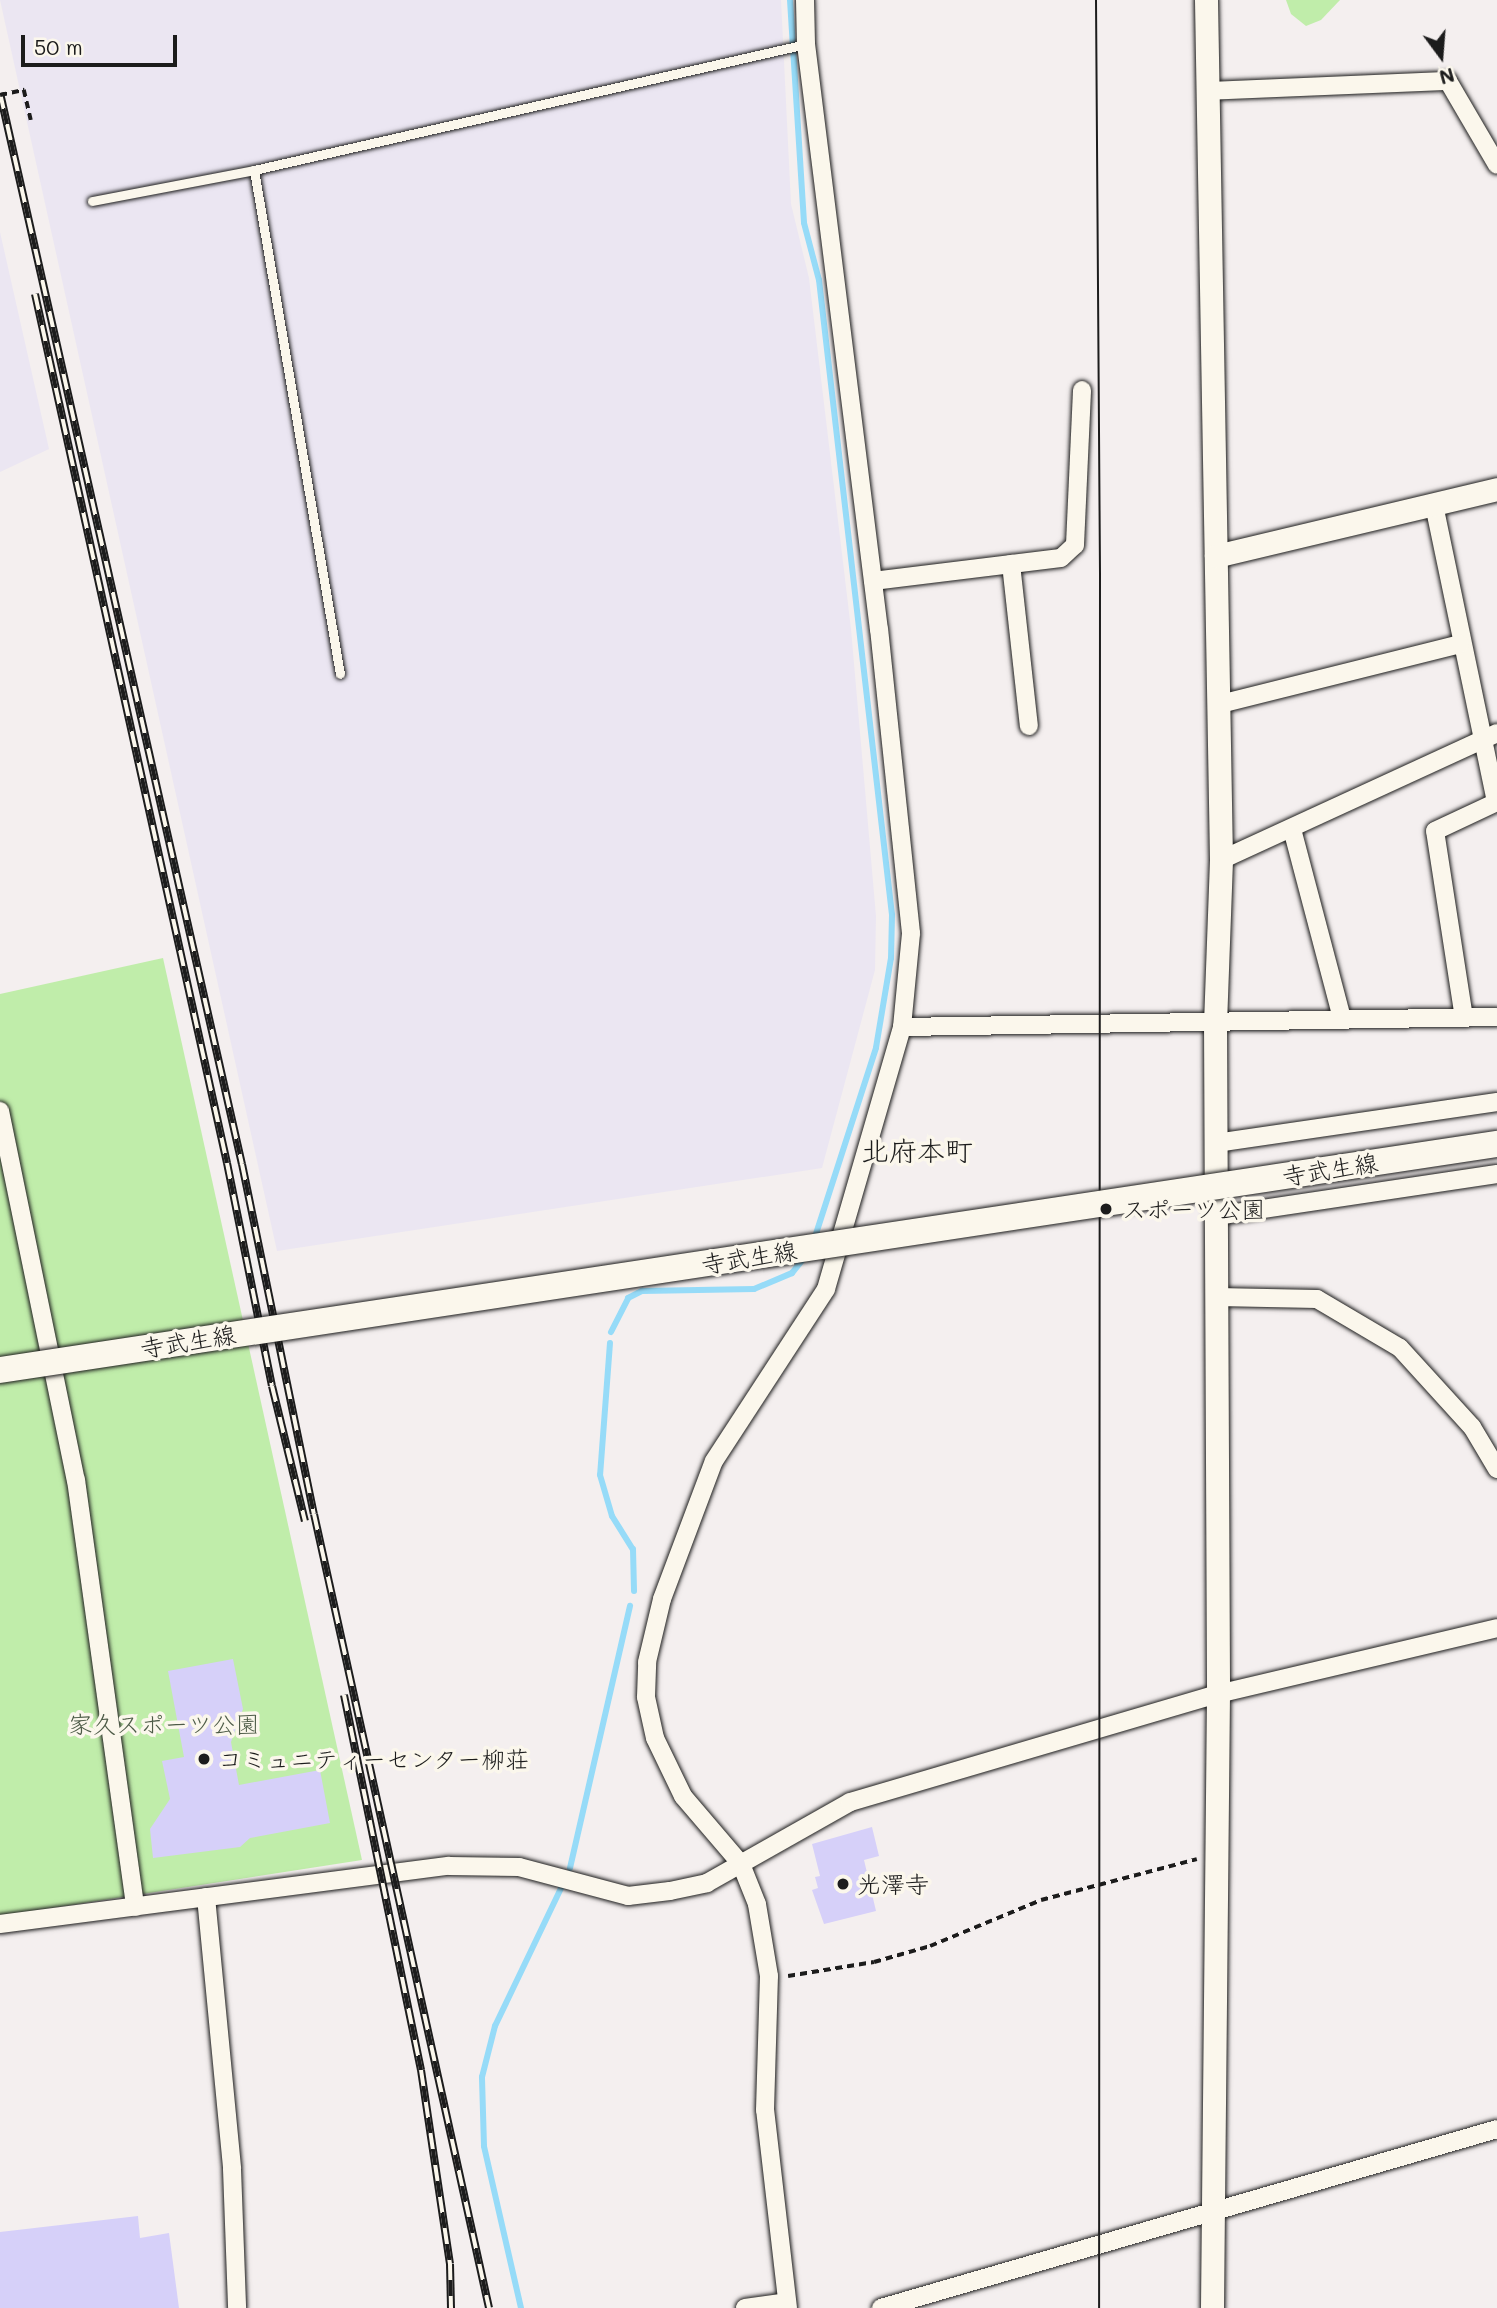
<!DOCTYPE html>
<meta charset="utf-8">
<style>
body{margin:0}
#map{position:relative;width:1497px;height:2308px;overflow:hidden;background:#f4efef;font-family:Mali,"Klee One",sans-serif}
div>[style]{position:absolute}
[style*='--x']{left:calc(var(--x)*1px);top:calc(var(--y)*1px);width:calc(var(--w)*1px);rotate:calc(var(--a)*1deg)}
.built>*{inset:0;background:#ebe6f2}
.green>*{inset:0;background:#c0edaa}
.stream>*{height:6px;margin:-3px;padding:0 3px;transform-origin:3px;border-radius:3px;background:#96dbf8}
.building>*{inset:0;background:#d6d0f9}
.path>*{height:3.5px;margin-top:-1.75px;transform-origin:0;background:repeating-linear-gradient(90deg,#1c1c1c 0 7px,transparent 0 12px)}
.roads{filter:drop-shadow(0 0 2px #1c1c1c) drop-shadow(0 0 2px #1c1c1c)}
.service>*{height:9px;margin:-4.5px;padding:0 4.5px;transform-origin:4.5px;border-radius:4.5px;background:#fbf7ec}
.minor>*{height:18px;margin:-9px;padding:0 9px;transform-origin:9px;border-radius:9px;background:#fbf7ec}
.tertiary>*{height:23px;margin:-11.5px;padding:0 11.5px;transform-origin:11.5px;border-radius:11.5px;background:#fbf7ec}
.tram>*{height:2px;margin:-1px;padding:0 1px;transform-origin:1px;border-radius:1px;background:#1c1c1c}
.rail>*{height:8px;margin-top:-4px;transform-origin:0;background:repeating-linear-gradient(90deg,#fbf7ec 0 16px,#1c1c1c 0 32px);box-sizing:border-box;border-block:2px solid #1c1c1c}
.path-bridge>*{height:3.5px;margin-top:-1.75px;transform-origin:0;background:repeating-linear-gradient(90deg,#1c1c1c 0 7px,transparent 0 12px)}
.bridges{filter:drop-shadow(0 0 2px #1c1c1c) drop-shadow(0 0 2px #1c1c1c)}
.secondary-bridge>*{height:26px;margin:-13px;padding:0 13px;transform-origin:13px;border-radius:13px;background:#fbf7ec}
.dots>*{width:19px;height:19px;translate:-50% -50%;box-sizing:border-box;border:4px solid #fbf7ec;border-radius:50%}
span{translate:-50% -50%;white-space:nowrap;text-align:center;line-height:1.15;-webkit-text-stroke:7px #fbf7ec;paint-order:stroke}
.street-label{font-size:24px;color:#1c1c1c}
.poi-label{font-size:24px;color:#1c1c1c}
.left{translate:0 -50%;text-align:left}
.park-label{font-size:24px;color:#4d5b47}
.quarter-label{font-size:28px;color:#1c1c1c}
.north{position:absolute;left:1406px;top:21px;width:70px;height:70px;-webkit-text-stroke:5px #fbf7ec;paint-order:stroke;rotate:164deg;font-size:19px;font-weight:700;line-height:28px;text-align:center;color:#1c1c1c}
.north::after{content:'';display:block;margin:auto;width:24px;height:32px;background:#1c1c1c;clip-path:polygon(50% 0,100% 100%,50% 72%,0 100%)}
.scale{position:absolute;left:21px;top:35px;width:156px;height:32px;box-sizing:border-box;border:4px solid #1c1c1c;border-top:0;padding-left:9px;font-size:21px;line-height:24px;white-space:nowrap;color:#1c1c1c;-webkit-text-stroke:5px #fbf7ec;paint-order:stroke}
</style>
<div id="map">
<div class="built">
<i style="clip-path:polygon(0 0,781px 0,791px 204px,809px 278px,851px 629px,876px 916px,875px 970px,822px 1168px,277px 1251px)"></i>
<i style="clip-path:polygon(0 232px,49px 449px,0 472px)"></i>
</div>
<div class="green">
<i style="clip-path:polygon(1286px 0,1340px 0,1321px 20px,1306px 26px,1291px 14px)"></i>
<i style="clip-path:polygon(163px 958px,362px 1860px,0 1916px,0 994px)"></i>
</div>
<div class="stream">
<i style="--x:790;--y:0;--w:223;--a:86.4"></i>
<i style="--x:804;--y:223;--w:59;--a:75.3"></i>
<i style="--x:819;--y:280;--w:639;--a:83.44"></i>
<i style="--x:892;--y:915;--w:43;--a:91.3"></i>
<i style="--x:891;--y:958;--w:91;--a:99.5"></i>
<i style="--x:876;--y:1048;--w:202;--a:107.9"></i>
<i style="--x:611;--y:1332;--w:38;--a:-63"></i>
<i style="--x:628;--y:1298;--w:16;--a:-27"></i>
<i style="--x:642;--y:1291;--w:112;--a:-1"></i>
<i style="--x:754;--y:1289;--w:41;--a:-22.8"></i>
<i style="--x:792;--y:1273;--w:22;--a:-51"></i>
<i style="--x:610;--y:1343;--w:132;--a:94.3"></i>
<i style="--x:600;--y:1475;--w:43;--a:73.7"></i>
<i style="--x:612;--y:1516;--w:39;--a:58"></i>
<i style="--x:633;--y:1549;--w:42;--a:88.6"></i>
<i style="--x:570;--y:1868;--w:269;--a:-77.1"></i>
<i style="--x:521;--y:2308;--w:166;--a:-102.9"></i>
<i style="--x:484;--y:2146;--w:69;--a:-91.7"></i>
<i style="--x:482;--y:2077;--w:53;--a:-75.7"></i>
<i style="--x:495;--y:2026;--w:153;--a:-64.4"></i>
</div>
<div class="building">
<i style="clip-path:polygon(233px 1659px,243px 1709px,231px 1742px,239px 1785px,320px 1770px,330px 1823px,250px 1838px,240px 1847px,153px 1858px,150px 1829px,170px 1799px,162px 1761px,184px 1757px,168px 1671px)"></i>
<i style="clip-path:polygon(872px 1827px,879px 1856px,864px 1860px,876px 1911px,824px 1924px,812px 1890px,818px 1888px,815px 1877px,820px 1876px,812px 1844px)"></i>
<i style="clip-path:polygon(138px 2216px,140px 2238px,169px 2233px,179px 2308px,0 2308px,0 2232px)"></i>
</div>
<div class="path">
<i style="--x:788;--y:1976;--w:87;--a:-9.2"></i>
<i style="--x:874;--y:1962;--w:58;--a:-15.9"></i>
<i style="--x:930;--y:1946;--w:120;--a:-22.5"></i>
<i style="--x:1041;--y:1900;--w:161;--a:-14.7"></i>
</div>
<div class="roads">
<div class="service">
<i style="--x:254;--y:170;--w:511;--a:80.32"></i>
<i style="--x:92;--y:201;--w:165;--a:-10.8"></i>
<i style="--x:254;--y:170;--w:566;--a:-12.86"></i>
</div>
<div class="minor">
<i style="--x:1207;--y:91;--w:241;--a:-2.4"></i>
<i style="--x:1448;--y:81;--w:97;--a:59.7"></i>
<i style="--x:1434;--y:505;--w:303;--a:78.2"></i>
<i style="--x:1011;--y:564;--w:163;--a:83.7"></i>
<i style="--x:873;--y:581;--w:189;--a:-7"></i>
<i style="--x:1061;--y:558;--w:19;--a:-43"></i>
<i style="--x:1075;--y:545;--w:155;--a:-87.4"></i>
<i style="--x:1220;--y:704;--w:247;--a:-14"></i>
<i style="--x:1292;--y:829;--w:196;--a:75.2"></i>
<i style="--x:1221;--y:860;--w:304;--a:-24.7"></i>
<i style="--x:1464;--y:1018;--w:189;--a:-98.8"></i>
<i style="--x:1435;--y:831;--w:68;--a:-25.1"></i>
<i style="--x:902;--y:1027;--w:595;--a:-0.96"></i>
<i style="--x:0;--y:1111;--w:377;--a:78.4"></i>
<i style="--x:76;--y:1480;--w:431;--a:82.1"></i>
<i style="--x:1216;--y:1143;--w:284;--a:-8.3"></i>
<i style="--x:1216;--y:1216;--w:284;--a:-8.5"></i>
<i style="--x:1217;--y:1297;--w:100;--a:1.1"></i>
<i style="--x:1317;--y:1299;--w:96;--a:30.6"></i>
<i style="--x:1400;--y:1348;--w:107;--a:47.7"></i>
<i style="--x:1472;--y:1427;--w:49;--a:59.2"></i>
<i style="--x:206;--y:1897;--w:273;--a:84.5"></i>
<i style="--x:232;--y:2169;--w:139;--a:87.9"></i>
<i style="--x:0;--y:1924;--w:453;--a:-7.4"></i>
<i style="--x:449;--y:1866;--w:70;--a:0.8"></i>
<i style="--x:519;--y:1867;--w:113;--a:14.9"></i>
<i style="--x:628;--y:1896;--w:42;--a:-6.8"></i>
<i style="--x:670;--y:1891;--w:38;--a:-12"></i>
<i style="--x:707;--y:1883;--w:164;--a:-29.5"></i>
<i style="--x:850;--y:1802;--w:384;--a:-16.4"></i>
<i style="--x:1218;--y:1694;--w:287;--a:-13.3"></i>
<i style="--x:745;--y:2308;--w:42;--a:-8.1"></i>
<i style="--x:788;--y:2308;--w:199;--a:-96.6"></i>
<i style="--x:765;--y:2110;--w:134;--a:-88.3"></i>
<i style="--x:769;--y:1976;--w:73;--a:-99.5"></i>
<i style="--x:757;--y:1904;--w:43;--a:-111.8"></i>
<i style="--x:741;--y:1864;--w:89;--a:-130.5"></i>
<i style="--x:683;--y:1796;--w:64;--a:-115.8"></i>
<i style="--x:655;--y:1738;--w:42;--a:-102.4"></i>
<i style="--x:646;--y:1697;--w:35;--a:-88"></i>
<i style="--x:647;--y:1662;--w:65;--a:-76.6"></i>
<i style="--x:662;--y:1599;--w:147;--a:-69.4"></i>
<i style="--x:714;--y:1461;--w:205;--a:-56.9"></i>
<i style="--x:826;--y:1289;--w:273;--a:-73.8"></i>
<i style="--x:902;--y:1027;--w:94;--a:-84.5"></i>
<i style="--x:911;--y:933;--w:305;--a:-96"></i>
<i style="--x:879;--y:630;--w:591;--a:-97.1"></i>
<i style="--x:806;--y:44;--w:44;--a:-91.3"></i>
<i style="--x:881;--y:2308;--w:641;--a:-16.2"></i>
</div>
<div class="tertiary">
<i style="--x:1206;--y:0;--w:860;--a:89"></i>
<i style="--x:1221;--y:860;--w:160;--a:92.1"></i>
<i style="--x:1215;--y:1020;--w:674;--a:89.74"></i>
<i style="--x:1218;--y:1694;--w:614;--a:90.56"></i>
<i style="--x:1216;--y:556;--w:289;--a:-13.4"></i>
</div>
</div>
<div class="tram">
<i style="--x:1096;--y:0;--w:574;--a:89.6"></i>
<i style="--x:1100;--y:574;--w:1734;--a:90.03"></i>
</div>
<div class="rail">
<i style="--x:0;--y:93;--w:1098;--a:77.27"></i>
<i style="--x:242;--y:1164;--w:357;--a:78.4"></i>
<i style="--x:314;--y:1514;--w:813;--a:77.57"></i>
<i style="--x:35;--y:294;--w:890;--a:77.54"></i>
<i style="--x:227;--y:1163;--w:227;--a:78.6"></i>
<i style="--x:272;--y:1386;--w:139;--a:76.3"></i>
<i style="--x:344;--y:1695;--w:383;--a:78.4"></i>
<i style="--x:421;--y:2070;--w:196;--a:81.5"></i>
<i style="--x:450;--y:2264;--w:44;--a:88.7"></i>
</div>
<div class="path-bridge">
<i style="--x:0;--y:95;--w:25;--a:-12"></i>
<i style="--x:24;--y:90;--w:31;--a:77"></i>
</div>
<div class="bridges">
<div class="secondary-bridge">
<i style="--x:0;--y:1370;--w:1514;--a:-8.59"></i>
</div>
</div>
<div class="dots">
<i style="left:1106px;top:1209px;background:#1c1c1c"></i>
<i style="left:204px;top:1759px;background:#1c1c1c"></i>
<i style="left:843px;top:1884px;background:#1c1c1c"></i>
</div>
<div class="street-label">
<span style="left:1330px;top:1169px;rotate:-9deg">寺武生線</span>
<span style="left:749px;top:1257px;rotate:-9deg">寺武生線</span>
<span style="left:188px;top:1341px;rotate:-9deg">寺武生線</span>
</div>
<div class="poi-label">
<span class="left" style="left:1122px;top:1209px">スポーツ公園</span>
<span class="left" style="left:218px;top:1759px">コミュニティーセンター柳荘</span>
<span class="left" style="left:857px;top:1884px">光澤寺</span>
</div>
<div class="park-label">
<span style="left:164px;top:1724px">家久スポーツ公園</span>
</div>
<div class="quarter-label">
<span style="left:917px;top:1150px">北府本町</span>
</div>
<div class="north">N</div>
<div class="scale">50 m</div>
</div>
